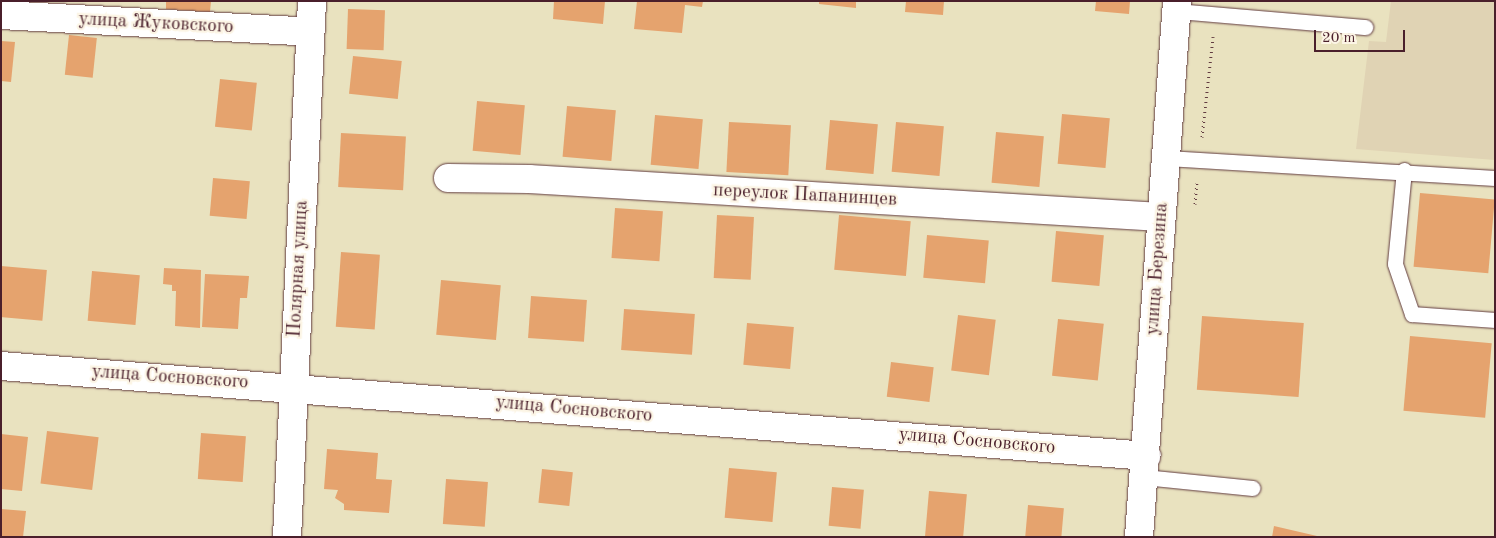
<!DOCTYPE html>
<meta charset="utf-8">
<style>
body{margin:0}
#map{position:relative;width:1496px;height:538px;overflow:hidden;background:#e9e2bf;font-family:"Old Standard TT",serif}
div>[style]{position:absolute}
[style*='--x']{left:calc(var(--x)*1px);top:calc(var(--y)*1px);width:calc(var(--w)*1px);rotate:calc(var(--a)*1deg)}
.built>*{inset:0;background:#e0d3b4}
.building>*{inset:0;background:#e5a36e;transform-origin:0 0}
.path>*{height:3px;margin-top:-1.5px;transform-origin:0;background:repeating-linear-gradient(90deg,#623c41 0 1px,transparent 0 5px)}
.roads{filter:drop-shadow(0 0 1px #623c41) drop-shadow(0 0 1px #623c41)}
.lane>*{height:15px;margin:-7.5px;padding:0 7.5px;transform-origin:7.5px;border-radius:7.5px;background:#fff}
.street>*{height:28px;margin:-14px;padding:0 14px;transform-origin:14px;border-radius:14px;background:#fff}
.secondary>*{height:28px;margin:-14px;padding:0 14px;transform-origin:14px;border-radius:14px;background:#fff}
span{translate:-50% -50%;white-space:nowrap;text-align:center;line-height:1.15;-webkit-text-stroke:4.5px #fcf5e5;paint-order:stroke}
.street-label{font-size:19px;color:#4a1f2b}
.frame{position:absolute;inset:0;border:2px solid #4a1f2b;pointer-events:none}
.scale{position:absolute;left:1314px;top:30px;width:91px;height:22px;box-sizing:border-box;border:2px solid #4a1f2b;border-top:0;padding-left:6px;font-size:15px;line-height:18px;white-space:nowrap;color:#4a1f2b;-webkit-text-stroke:4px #fcf5e5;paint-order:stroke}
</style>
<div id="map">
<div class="built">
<i style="clip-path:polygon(1391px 1px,1495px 1px,1495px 160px,1356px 149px,1369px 41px,1386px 42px)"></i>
</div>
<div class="building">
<i style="clip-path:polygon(166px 1px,211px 1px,210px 12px,166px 9px)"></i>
<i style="clip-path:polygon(554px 1px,605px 1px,603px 24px,553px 19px)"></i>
<i style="clip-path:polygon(637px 1px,703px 1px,702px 7px,685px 5px,682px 33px,634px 29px)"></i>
<i style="clip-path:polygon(819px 1px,856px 1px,856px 8px,819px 4px)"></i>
<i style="clip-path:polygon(906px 1px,944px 1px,943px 15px,905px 12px)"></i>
<i style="clip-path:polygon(1096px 1px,1130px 1px,1129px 14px,1095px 11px)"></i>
<i style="left:348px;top:9px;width:37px;height:40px;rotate:2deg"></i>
<i style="left:69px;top:35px;width:28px;height:40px;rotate:6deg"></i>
<i style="clip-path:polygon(1px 41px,15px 42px,11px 82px,1px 81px)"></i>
<i style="left:353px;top:56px;width:49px;height:38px;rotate:6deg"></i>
<i style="left:220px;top:79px;width:37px;height:48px;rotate:6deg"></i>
<i style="left:477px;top:101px;width:48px;height:50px;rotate:5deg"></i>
<i style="left:567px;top:106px;width:49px;height:51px;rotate:5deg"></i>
<i style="left:1062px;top:114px;width:48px;height:50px;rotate:5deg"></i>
<i style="left:655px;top:115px;width:48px;height:50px;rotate:5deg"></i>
<i style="left:830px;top:120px;width:48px;height:50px;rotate:5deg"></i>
<i style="left:729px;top:122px;width:62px;height:50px;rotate:3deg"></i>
<i style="left:896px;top:122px;width:48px;height:50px;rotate:5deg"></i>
<i style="left:996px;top:132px;width:48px;height:51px;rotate:5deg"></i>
<i style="left:341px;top:133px;width:65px;height:54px;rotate:3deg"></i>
<i style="left:213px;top:178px;width:37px;height:38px;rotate:5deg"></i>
<i style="left:1420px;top:193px;width:75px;height:74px;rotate:5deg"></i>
<i style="left:615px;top:208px;width:48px;height:50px;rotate:4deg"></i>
<i style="left:717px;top:215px;width:37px;height:63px;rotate:3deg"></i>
<i style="left:839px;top:215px;width:72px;height:55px;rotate:5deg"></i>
<i style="left:1056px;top:231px;width:48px;height:51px;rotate:5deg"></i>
<i style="left:927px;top:235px;width:62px;height:43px;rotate:5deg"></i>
<i style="left:341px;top:252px;width:39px;height:75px;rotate:4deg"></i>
<i style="left:1px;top:266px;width:46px;height:51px;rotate:5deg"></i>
<i style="clip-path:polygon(164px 268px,201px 270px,200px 328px,175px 326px,176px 291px,172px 291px,172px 285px,163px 284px)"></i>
<i style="left:92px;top:271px;width:48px;height:50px;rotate:5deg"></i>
<i style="clip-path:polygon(205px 274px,249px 276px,247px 298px,240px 298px,238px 329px,202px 327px)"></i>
<i style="left:441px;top:280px;width:60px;height:55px;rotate:5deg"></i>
<i style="left:531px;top:296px;width:56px;height:42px;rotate:4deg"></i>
<i style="left:624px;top:309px;width:71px;height:41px;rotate:4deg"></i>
<i style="left:958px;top:315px;width:38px;height:56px;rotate:7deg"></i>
<i style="left:1202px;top:316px;width:102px;height:74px;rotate:4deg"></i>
<i style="left:1058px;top:319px;width:46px;height:57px;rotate:6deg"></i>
<i style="left:747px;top:323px;width:47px;height:42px;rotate:5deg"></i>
<i style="left:1410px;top:336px;width:82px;height:75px;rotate:5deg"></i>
<i style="left:891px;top:362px;width:43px;height:35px;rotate:7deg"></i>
<i style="left:47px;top:431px;width:52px;height:53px;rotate:7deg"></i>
<i style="left:201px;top:433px;width:45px;height:46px;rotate:4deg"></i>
<i style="clip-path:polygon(1px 434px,28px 437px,22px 491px,1px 489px)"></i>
<i style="clip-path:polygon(327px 449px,378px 453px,376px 479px,392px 480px,389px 513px,344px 510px,344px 504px,335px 498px,338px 490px,324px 489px)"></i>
<i style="left:729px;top:468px;width:48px;height:50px;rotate:5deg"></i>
<i style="left:542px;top:469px;width:31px;height:34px;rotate:6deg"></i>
<i style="left:446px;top:479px;width:42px;height:45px;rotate:4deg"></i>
<i style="left:832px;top:487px;width:32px;height:39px;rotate:5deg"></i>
<i style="left:929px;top:491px;width:38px;height:46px;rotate:5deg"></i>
<i style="left:1028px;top:505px;width:36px;height:32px;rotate:5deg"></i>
<i style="clip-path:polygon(1px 509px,26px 511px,23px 537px,1px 537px)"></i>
<i style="clip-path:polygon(1274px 526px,1317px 536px,1317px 537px,1272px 537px)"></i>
</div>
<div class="path">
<i style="--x:1202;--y:137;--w:101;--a:-83.7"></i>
<i style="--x:1195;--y:204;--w:21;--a:-85"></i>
</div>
<div class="roads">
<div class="lane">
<i style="--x:1177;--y:11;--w:189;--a:4.9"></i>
<i style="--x:1166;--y:158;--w:330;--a:3.5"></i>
<i style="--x:1404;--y:170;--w:94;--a:95.5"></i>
<i style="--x:1395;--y:264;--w:53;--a:71.2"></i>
<i style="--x:1412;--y:314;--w:83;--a:4.1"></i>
<i style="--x:1144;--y:477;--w:109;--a:5.8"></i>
</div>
<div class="street">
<i style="--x:1;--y:15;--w:309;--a:3.1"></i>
<i style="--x:448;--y:178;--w:81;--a:0.7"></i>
<i style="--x:529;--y:179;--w:633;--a:3.44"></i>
<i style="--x:1;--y:366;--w:1149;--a:4.49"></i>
<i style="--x:287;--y:537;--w:537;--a:-87.33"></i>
</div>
<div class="secondary">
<i style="--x:1139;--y:537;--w:537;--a:-85.94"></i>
</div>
</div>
<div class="street-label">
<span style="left:156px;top:24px;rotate:3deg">улица Жуковского</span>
<span style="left:805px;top:196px;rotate:3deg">переулок Папанинцев</span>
<span style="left:299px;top:269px;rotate:-87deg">Полярная улица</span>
<span style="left:1158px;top:269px;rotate:-86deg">улица Березина</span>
<span style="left:170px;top:378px;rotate:4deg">улица Сосновского</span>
<span style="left:574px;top:410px;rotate:5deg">улица Сосновского</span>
<span style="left:977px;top:442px;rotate:5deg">улица Сосновского</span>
</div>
<div class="frame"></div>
<div class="scale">20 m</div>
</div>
